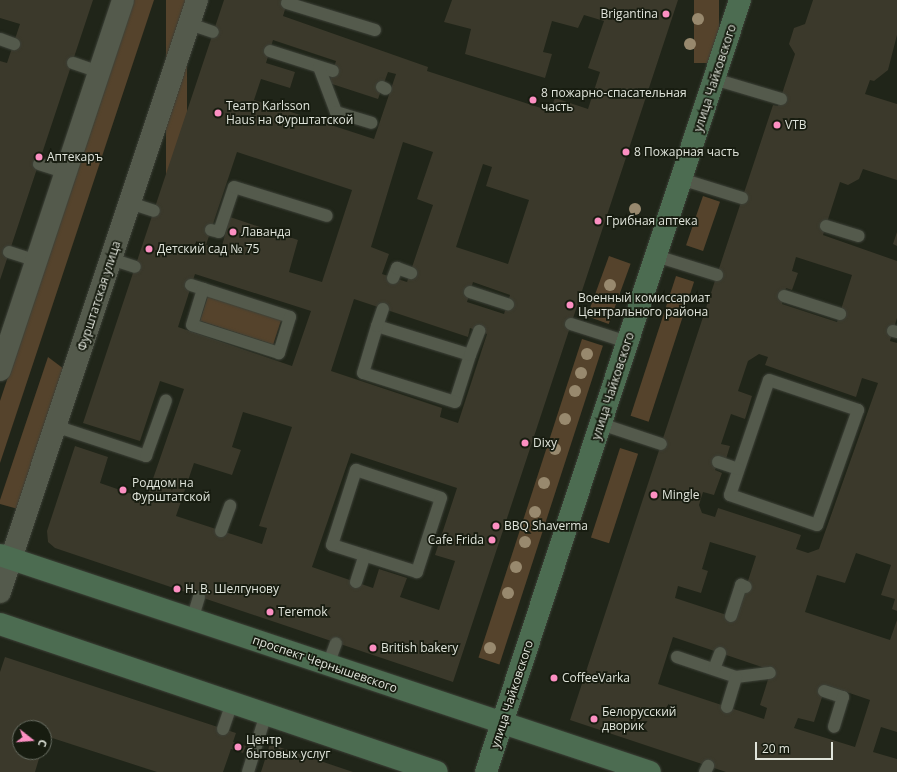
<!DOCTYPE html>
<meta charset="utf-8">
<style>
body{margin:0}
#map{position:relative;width:897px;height:772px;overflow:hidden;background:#202519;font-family:"Open Sans",sans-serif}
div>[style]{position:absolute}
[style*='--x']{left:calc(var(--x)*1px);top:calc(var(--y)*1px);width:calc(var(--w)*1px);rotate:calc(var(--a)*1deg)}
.green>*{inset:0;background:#55432c;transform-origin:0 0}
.building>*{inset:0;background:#3b392b}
.roads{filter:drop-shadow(0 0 1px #3d4138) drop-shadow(0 0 1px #3d4138)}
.lane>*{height:12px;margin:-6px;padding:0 6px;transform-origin:6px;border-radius:6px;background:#545a4c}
.street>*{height:22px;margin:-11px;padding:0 11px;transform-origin:11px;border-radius:11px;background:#545a4c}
.secondary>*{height:22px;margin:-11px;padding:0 11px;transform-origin:11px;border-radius:11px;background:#4c6c51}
.trees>*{width:12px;height:12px;margin:-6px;border-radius:50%;background:#98896e}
.dots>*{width:11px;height:11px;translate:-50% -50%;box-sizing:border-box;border:2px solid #171c10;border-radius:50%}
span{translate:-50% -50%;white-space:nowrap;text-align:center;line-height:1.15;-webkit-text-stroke:3.5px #171c10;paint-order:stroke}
.poi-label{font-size:12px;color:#e0e4db}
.right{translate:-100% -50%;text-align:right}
.left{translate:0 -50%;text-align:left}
.street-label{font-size:12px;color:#e0e4db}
.north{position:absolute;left:12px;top:720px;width:40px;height:40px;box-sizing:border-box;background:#171c10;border:1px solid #676c61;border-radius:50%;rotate:107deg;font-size:11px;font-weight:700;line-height:16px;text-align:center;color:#e0e4db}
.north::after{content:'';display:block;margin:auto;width:14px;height:18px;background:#fc8fc2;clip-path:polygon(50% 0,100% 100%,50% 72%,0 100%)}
.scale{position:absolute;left:755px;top:742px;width:78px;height:18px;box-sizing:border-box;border:2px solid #e0e4db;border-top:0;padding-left:5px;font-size:12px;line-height:14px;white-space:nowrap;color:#e0e4db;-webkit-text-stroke:3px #171c10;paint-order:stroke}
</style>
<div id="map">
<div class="green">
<i style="clip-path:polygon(134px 0,154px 0,0 463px,0 401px)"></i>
<i style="left:166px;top:0;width:21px;height:235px"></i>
<i style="left:694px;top:0;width:25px;height:63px"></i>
<i style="left:703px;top:196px;width:18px;height:52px;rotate:19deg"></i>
<i style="left:609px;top:256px;width:23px;height:64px;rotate:20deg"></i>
<i style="left:676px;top:276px;width:19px;height:147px;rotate:18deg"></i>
<i style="left:208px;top:296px;width:77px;height:26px;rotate:18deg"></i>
<i style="left:582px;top:339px;width:22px;height:335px;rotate:18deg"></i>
<i style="clip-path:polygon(48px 357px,64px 369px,18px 509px,0 504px,0 500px)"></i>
<i style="left:620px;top:448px;width:19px;height:94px;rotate:18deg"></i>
</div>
<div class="building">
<i style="clip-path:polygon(0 0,93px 0,0 280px,0 61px,7px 63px,20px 24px,0 18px)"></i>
<i style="clip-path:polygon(evenodd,224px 0,288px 0,283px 16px,428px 67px,427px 71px,550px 111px,555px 98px,588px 109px,600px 72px,588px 68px,604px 21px,584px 15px,578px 28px,552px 21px,543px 52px,552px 54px,545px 78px,465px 54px,471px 29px,444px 22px,452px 0,678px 0,453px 682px,55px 548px,48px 542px,47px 531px,75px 446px,108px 457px,100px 483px,146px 499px,184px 389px,160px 381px,140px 441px,83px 423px,224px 0,273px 40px,336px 61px,329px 83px,378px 99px,388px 72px,396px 74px,374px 139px,254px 100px,261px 79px,290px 88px,295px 72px,266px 63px,273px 40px,224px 0,403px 142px,433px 152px,417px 199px,433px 205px,407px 282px,382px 274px,389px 254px,371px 247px,403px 142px,224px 0,237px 152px,352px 190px,322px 282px,289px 272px,298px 240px,230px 217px,221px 249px,206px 245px,237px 152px,224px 0,483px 164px,492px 167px,486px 186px,529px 200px,508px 264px,456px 247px,483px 164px,224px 0,195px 274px,311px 311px,292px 366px,178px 327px,195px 274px,224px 0,473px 282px,510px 295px,504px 314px,467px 302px,473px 282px,224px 0,354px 299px,468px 337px,470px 328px,487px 334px,458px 423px,440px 417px,442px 408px,331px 371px,354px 299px,224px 0,243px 412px,292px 427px,259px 526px,267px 528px,262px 544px,176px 516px,194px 463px,232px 475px,241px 450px,232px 447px,243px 412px,224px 0,351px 453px,457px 488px,435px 555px,455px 561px,439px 610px,400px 597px,407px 578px,379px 569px,373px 588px,312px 567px,351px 453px)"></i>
<i style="clip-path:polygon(evenodd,813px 0,897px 0,897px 35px,888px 70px,874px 81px,870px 80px,865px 94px,897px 104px,897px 180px,863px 169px,859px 179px,848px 185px,840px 182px,823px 235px,897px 261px,897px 318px,890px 341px,897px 343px,897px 611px,892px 609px,895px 599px,881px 595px,891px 565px,856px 553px,845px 583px,817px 575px,805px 612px,890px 640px,897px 620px,897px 732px,881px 727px,873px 752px,897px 759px,897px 772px,726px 772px,570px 720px,773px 105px,778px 106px,795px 54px,789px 44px,794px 28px,805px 24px,813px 0,796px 257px,852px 275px,837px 322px,782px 304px,786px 288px,792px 290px,798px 273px,792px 271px,796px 257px,813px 0,759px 354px,768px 357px,765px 365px,856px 397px,862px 378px,878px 383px,819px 549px,808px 553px,796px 549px,801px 535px,718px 508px,715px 517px,702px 513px,699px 505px,703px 492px,714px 495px,722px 473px,715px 470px,720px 456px,726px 459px,730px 446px,721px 444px,731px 414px,745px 419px,752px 396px,738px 391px,748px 361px,759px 354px,813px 0,710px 542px,756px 556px,736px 618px,675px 598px,678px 586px,701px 593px,708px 571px,702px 569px,710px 542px,813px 0,673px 637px,771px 670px,760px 705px,767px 708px,764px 719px,658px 684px,673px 637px,813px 0,826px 685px,870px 700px,855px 747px,794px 728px,798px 718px,814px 722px,826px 685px)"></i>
<i style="clip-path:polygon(897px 232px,897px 246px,893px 244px)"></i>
<i style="clip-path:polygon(5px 657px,236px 733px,233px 742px,246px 746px,243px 753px,231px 749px,223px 772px,157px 772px,46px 736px,44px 742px,44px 728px,20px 728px,20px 752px,41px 752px,35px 772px,0 772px,0 672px)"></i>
<i style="clip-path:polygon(270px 744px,353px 772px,261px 772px)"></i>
</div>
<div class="roads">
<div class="lane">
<i style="--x:287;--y:3;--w:92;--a:17.1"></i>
<i style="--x:190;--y:24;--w:24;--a:19"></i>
<i style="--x:0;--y:39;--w:15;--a:20"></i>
<i style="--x:270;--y:51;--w:66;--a:17.6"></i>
<i style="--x:73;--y:63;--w:28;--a:19"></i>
<i style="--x:319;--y:67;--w:48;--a:69.3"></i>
<i style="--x:336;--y:112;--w:37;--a:17"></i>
<i style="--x:714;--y:79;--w:70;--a:16.6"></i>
<i style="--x:382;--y:87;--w:4;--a:27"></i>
<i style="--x:39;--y:164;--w:28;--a:18"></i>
<i style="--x:681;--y:179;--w:64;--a:17.3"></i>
<i style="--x:130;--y:203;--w:25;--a:18"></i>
<i style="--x:826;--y:226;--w:34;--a:17"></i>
<i style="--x:211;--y:230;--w:8;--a:14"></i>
<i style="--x:219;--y:232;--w:47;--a:-71.6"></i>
<i style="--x:234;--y:187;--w:97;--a:17.3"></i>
<i style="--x:9;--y:252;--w:28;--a:18"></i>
<i style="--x:656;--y:256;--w:64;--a:17.3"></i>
<i style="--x:111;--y:259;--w:25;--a:18"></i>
<i style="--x:393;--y:278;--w:11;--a:-68"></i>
<i style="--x:397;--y:268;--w:15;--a:20"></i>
<i style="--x:191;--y:285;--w:104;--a:17.9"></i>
<i style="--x:290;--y:317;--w:38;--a:107"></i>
<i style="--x:279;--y:353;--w:91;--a:-162.2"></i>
<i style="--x:192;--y:325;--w:38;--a:-73"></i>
<i style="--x:470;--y:292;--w:40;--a:18"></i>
<i style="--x:784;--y:296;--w:59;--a:17.8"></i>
<i style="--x:571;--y:324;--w:59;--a:17.8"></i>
<i style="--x:377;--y:326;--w:97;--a:17.3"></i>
<i style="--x:470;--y:355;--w:49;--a:107.7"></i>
<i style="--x:455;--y:402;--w:96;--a:-162.5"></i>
<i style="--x:363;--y:373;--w:49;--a:-73.4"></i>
<i style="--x:377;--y:326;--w:18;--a:-71"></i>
<i style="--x:893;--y:331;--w:4;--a:14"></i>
<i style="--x:470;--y:355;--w:26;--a:-69"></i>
<i style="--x:769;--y:380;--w:94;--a:18.6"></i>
<i style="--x:858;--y:410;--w:122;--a:109.6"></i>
<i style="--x:817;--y:525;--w:92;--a:-161"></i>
<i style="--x:730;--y:495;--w:121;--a:-71.3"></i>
<i style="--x:601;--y:424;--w:63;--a:18.4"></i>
<i style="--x:55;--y:426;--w:96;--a:18.2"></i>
<i style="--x:146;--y:456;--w:59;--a:-70.3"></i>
<i style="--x:718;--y:462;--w:21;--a:19"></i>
<i style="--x:356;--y:470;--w:89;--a:18.2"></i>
<i style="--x:441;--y:498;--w:78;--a:108"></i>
<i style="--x:417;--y:572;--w:89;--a:-162.4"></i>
<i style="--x:332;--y:545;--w:79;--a:-72.3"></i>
<i style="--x:221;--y:531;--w:27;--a:-70"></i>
<i style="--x:356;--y:582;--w:28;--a:-72"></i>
<i style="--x:731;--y:616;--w:33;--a:-72"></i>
<i style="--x:741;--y:585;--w:5;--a:22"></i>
<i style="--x:192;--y:620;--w:24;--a:-73"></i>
<i style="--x:677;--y:657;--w:62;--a:18.7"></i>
<i style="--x:736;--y:677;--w:34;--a:-7"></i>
<i style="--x:328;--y:665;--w:23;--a:-70"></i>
<i style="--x:714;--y:669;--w:17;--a:-69"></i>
<i style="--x:824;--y:691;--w:20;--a:18"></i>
<i style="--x:843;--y:697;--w:31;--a:107"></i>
<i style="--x:727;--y:707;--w:31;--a:-73"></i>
<i style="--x:223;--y:729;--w:28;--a:-71"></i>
<i style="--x:248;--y:772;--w:61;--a:-72.8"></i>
<i style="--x:705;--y:772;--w:7;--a:-63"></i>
</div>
<div class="street">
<i style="--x:0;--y:370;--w:390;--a:-71.6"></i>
<i style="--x:0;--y:592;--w:624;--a:-71.59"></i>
</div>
<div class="secondary">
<i style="--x:0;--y:555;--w:685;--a:18.46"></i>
<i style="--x:0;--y:624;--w:461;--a:18.7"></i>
<i style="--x:486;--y:772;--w:813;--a:-71.79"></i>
</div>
</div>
<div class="trees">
<i style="left:698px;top:19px"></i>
<i style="left:690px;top:44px"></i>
<i style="left:635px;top:209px"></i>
<i style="left:610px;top:285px"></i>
<i style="left:587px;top:354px"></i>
<i style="left:581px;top:373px"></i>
<i style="left:575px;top:391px"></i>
<i style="left:565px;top:419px"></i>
<i style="left:555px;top:449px"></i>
<i style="left:544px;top:483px"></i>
<i style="left:535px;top:512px"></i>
<i style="left:525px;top:542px"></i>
<i style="left:516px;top:567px"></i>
<i style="left:508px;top:593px"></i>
<i style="left:490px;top:648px"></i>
</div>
<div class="dots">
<i style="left:666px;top:14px;background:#fc8fc2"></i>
<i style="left:533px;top:100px;background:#fc8fc2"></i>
<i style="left:218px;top:113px;background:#fc8fc2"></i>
<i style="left:777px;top:125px;background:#fc8fc2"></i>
<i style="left:626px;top:152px;background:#fc8fc2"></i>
<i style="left:39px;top:157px;background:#fc8fc2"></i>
<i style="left:598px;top:221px;background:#fc8fc2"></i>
<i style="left:233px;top:232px;background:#fc8fc2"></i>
<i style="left:149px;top:249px;background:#fc8fc2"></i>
<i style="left:570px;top:305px;background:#fc8fc2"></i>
<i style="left:525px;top:443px;background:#fc8fc2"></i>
<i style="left:123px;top:490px;background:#fc8fc2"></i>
<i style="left:654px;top:495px;background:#fc8fc2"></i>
<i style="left:496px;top:526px;background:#fc8fc2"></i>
<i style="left:492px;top:540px;background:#fc8fc2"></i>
<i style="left:177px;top:589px;background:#fc8fc2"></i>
<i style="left:270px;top:612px;background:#fc8fc2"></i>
<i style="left:373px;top:648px;background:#fc8fc2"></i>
<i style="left:554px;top:678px;background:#fc8fc2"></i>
<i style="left:594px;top:719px;background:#fc8fc2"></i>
<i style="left:238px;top:747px;background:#fc8fc2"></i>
</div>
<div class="poi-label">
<span class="right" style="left:658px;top:14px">Brigantina</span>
<span class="left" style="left:541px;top:100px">8 пожарно-спасательная<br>часть</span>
<span class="left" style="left:226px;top:113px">Театр Karlsson<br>Haus на Фурштатской</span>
<span class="left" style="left:785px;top:125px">VTB</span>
<span class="left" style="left:634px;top:152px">8 Пожарная часть</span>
<span class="left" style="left:47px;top:157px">Аптекаръ</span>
<span class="left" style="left:606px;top:221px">Грибная аптека</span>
<span class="left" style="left:241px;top:232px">Лаванда</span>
<span class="left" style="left:157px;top:249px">Детский сад № 75</span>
<span class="left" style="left:578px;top:305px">Военный комиссариат<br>Центрального района</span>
<span class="left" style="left:533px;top:443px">Dixy</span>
<span class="left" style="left:132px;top:490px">Роддом на<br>Фурштатской</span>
<span class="left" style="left:662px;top:495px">Mingle</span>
<span class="left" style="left:504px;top:526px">BBQ Shaverma</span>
<span class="right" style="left:484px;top:540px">Cafe Frida</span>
<span class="left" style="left:185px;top:589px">Н. В. Шелгунову</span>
<span class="left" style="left:278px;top:612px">Teremok</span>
<span class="left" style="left:381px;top:648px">British bakery</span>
<span class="left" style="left:562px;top:678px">CoffeeVarka</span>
<span class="left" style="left:602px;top:719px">Белорусский<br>дворик</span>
<span class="left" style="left:246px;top:747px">Центр<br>бытовых услуг</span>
</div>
<div class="street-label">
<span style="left:715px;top:78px;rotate:-72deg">улица Чайковского</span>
<span style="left:99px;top:296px;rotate:-72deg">Фурштатская улица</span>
<span style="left:613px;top:386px;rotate:-72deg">улица Чайковского</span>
<span style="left:325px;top:664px;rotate:19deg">проспект Чернышевского</span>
<span style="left:512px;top:694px;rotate:-72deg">улица Чайковского</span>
</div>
<div class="north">С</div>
<div class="scale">20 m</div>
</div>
